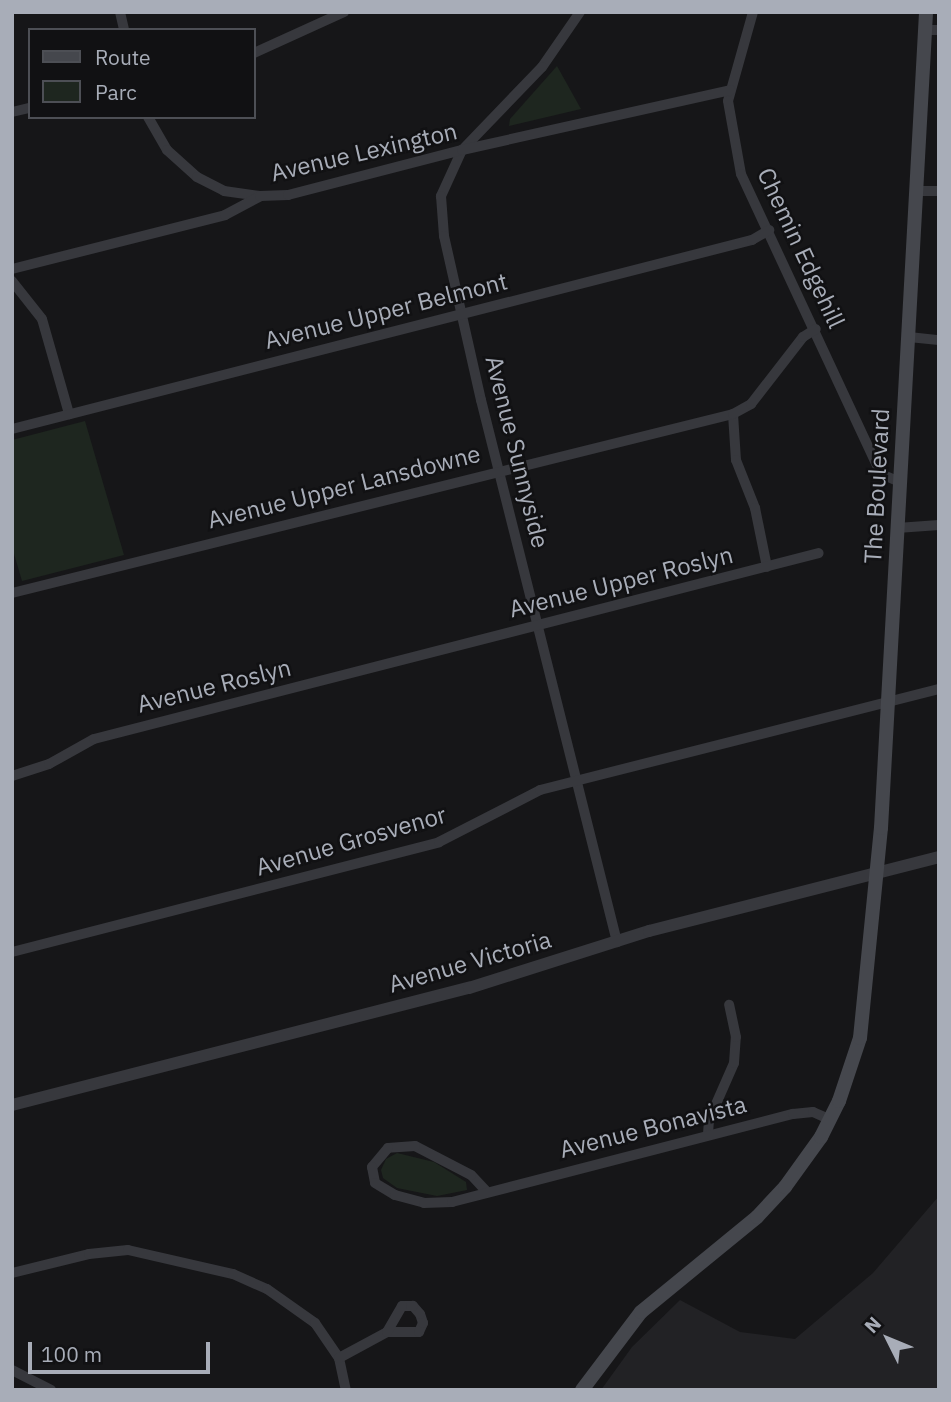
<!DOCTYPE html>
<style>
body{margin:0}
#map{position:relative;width:951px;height:1402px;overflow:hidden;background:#161618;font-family:"IBM Plex Sans",sans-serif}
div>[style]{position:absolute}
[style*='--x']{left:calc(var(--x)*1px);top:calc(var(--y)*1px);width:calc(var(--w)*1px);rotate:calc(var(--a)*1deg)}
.built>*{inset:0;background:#222225}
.green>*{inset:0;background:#1e261f}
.minor>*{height:10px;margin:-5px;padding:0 5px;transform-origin:5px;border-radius:5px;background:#37383d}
.tertiary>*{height:12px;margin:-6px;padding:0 6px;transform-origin:6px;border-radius:6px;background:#37383d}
.secondary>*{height:14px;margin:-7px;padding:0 7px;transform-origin:7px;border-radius:7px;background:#45474d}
span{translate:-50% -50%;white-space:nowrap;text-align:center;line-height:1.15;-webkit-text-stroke:5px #111113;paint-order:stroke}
.street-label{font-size:24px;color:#a8adb8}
.frame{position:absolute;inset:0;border:14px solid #a8adb8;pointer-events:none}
.legend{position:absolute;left:28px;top:28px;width:228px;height:91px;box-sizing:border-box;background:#111113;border:2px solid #4d4f55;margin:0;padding:9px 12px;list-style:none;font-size:21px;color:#a8adb8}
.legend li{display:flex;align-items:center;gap:14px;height:35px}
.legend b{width:35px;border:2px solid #4d4f55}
.north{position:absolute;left:853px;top:1304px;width:70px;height:70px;-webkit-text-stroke:5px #111113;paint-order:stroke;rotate:313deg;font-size:19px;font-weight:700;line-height:28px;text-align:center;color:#a8adb8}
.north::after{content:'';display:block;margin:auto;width:24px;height:32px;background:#a8adb8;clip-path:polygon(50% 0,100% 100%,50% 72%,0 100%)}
.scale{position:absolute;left:28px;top:1342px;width:182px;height:32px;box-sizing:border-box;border:4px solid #a8adb8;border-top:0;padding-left:9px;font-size:21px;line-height:24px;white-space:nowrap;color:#a8adb8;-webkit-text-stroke:5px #111113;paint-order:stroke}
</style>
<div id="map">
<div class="built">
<i style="clip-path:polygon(939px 1196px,939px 1390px,601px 1390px,632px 1347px,680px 1300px,740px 1332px,795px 1339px,873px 1273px)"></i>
</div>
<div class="green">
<i style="clip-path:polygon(557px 66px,581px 109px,509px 126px,510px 119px)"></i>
<i style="clip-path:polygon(85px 421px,124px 555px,22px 581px,12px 547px,12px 440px)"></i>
<i style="clip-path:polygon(397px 1153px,434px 1162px,466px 1182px,467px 1190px,437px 1196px,397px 1188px,383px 1178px,381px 1170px,386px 1159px)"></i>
</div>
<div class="minor">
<i style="--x:120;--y:12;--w:18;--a:77"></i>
<i style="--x:580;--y:12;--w:67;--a:124.6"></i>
<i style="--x:542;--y:67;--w:115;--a:133.9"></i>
<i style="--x:462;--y:150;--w:51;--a:114.5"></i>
<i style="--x:441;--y:196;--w:40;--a:85.7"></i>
<i style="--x:444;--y:236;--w:168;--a:77.3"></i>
<i style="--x:481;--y:400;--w:559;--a:75.91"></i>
<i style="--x:753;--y:12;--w:92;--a:105.7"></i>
<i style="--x:728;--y:101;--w:74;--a:79.9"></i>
<i style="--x:741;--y:174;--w:331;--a:65"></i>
<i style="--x:881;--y:474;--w:21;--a:23"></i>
<i style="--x:925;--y:30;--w:14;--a:0"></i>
<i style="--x:254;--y:53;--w:99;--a:-24.5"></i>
<i style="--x:12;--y:112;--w:18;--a:-13"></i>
<i style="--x:148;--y:117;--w:38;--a:60"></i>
<i style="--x:167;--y:150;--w:40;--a:42"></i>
<i style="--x:197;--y:177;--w:30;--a:27"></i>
<i style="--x:224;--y:191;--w:36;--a:8"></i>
<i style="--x:915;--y:191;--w:24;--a:0"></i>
<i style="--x:12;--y:269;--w:220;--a:-14.2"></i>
<i style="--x:225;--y:215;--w:40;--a:-28"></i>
<i style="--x:260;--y:196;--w:28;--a:-2"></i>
<i style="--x:288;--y:195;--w:180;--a:-14.5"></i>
<i style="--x:462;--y:150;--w:275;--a:-12.6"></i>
<i style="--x:12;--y:281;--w:48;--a:51.7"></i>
<i style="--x:42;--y:319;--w:99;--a:74.1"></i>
<i style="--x:909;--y:337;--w:30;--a:6"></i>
<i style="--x:733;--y:414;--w:46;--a:86.3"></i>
<i style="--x:736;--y:460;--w:52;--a:68.4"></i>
<i style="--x:755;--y:508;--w:60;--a:78.5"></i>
<i style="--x:12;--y:429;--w:764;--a:-14.33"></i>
<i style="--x:752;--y:240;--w:20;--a:-30"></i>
<i style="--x:897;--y:528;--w:42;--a:-4.1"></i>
<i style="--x:12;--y:593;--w:743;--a:-13.94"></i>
<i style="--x:733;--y:414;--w:21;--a:-29"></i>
<i style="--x:751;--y:404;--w:85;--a:-52.2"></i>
<i style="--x:803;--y:337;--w:15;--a:-32"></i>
<i style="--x:12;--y:776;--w:39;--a:-18"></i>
<i style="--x:49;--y:764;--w:51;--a:-29.1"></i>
<i style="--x:94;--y:739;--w:748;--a:-14.39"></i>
<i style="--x:12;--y:952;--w:441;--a:-14.4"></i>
<i style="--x:439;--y:842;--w:114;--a:-27.2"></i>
<i style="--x:540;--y:790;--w:412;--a:-14.2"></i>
<i style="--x:708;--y:1134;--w:14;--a:-86"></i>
<i style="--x:709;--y:1120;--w:62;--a:-66.3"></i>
<i style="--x:734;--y:1063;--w:26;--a:-86"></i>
<i style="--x:736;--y:1037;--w:33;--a:-102"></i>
<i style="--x:487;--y:1192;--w:23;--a:-133"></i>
<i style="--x:471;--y:1175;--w:63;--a:-152.6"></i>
<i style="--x:415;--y:1146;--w:27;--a:176"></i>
<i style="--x:388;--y:1148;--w:25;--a:130"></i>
<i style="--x:372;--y:1167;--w:16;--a:79"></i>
<i style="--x:375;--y:1183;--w:23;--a:31"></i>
<i style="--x:395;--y:1195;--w:30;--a:15"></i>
<i style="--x:424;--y:1203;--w:28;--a:-2"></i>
<i style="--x:452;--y:1202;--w:352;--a:-14.5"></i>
<i style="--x:793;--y:1114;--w:20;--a:-6"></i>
<i style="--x:813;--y:1112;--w:17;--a:24"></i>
<i style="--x:12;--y:1273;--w:79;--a:-13.9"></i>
<i style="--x:89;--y:1254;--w:39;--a:-6"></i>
<i style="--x:128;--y:1250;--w:108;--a:12.9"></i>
<i style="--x:233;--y:1274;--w:37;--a:24"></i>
<i style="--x:267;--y:1289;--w:59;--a:35.3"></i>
<i style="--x:315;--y:1323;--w:42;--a:55.6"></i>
<i style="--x:339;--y:1358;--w:33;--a:78"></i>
<i style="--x:339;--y:1358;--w:55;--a:-28.4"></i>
<i style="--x:387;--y:1332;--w:32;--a:0"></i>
<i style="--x:419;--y:1332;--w:10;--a:-66"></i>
<i style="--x:423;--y:1323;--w:9;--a:-108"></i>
<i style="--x:420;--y:1314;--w:11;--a:-131"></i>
<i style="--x:413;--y:1306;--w:11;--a:180"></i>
<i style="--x:402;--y:1306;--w:30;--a:120"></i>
<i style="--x:12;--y:1370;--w:44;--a:27.1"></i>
</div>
<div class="tertiary">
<i style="--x:12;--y:1105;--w:472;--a:-14.4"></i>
<i style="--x:469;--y:988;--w:189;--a:-17.6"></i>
<i style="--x:649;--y:931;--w:299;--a:-14.3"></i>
</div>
<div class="secondary">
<i style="--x:582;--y:1390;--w:98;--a:-52.9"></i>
<i style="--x:641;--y:1312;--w:150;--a:-39.3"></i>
<i style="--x:757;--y:1217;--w:41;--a:-47"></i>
<i style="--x:785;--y:1187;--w:62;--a:-54.2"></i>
<i style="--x:821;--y:1137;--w:40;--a:-63.4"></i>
<i style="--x:839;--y:1101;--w:66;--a:-71.6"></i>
<i style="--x:860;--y:1038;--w:211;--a:-84.3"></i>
<i style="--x:881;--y:828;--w:817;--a:-86.84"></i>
</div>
<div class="street-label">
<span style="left:364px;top:152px;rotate:-13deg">Avenue Lexington</span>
<span style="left:801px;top:248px;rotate:65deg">Chemin Edgehill</span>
<span style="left:386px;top:311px;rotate:-14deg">Avenue Upper Belmont</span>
<span style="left:517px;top:452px;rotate:76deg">Avenue Sunnyside</span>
<span style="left:877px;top:486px;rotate:-87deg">The Boulevard</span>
<span style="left:344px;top:487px;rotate:-14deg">Avenue Upper Lansdowne</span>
<span style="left:621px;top:582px;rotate:-14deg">Avenue Upper Roslyn</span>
<span style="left:214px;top:686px;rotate:-14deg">Avenue Roslyn</span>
<span style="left:351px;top:841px;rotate:-16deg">Avenue Grosvenor</span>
<span style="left:470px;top:962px;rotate:-16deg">Avenue Victoria</span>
<span style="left:653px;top:1127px;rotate:-14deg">Avenue Bonavista</span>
</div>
<div class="frame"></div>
<ul class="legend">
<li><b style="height:9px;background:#45474d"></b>Route</li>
<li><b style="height:19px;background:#1e261f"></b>Parc</li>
</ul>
<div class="north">N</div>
<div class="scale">100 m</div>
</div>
